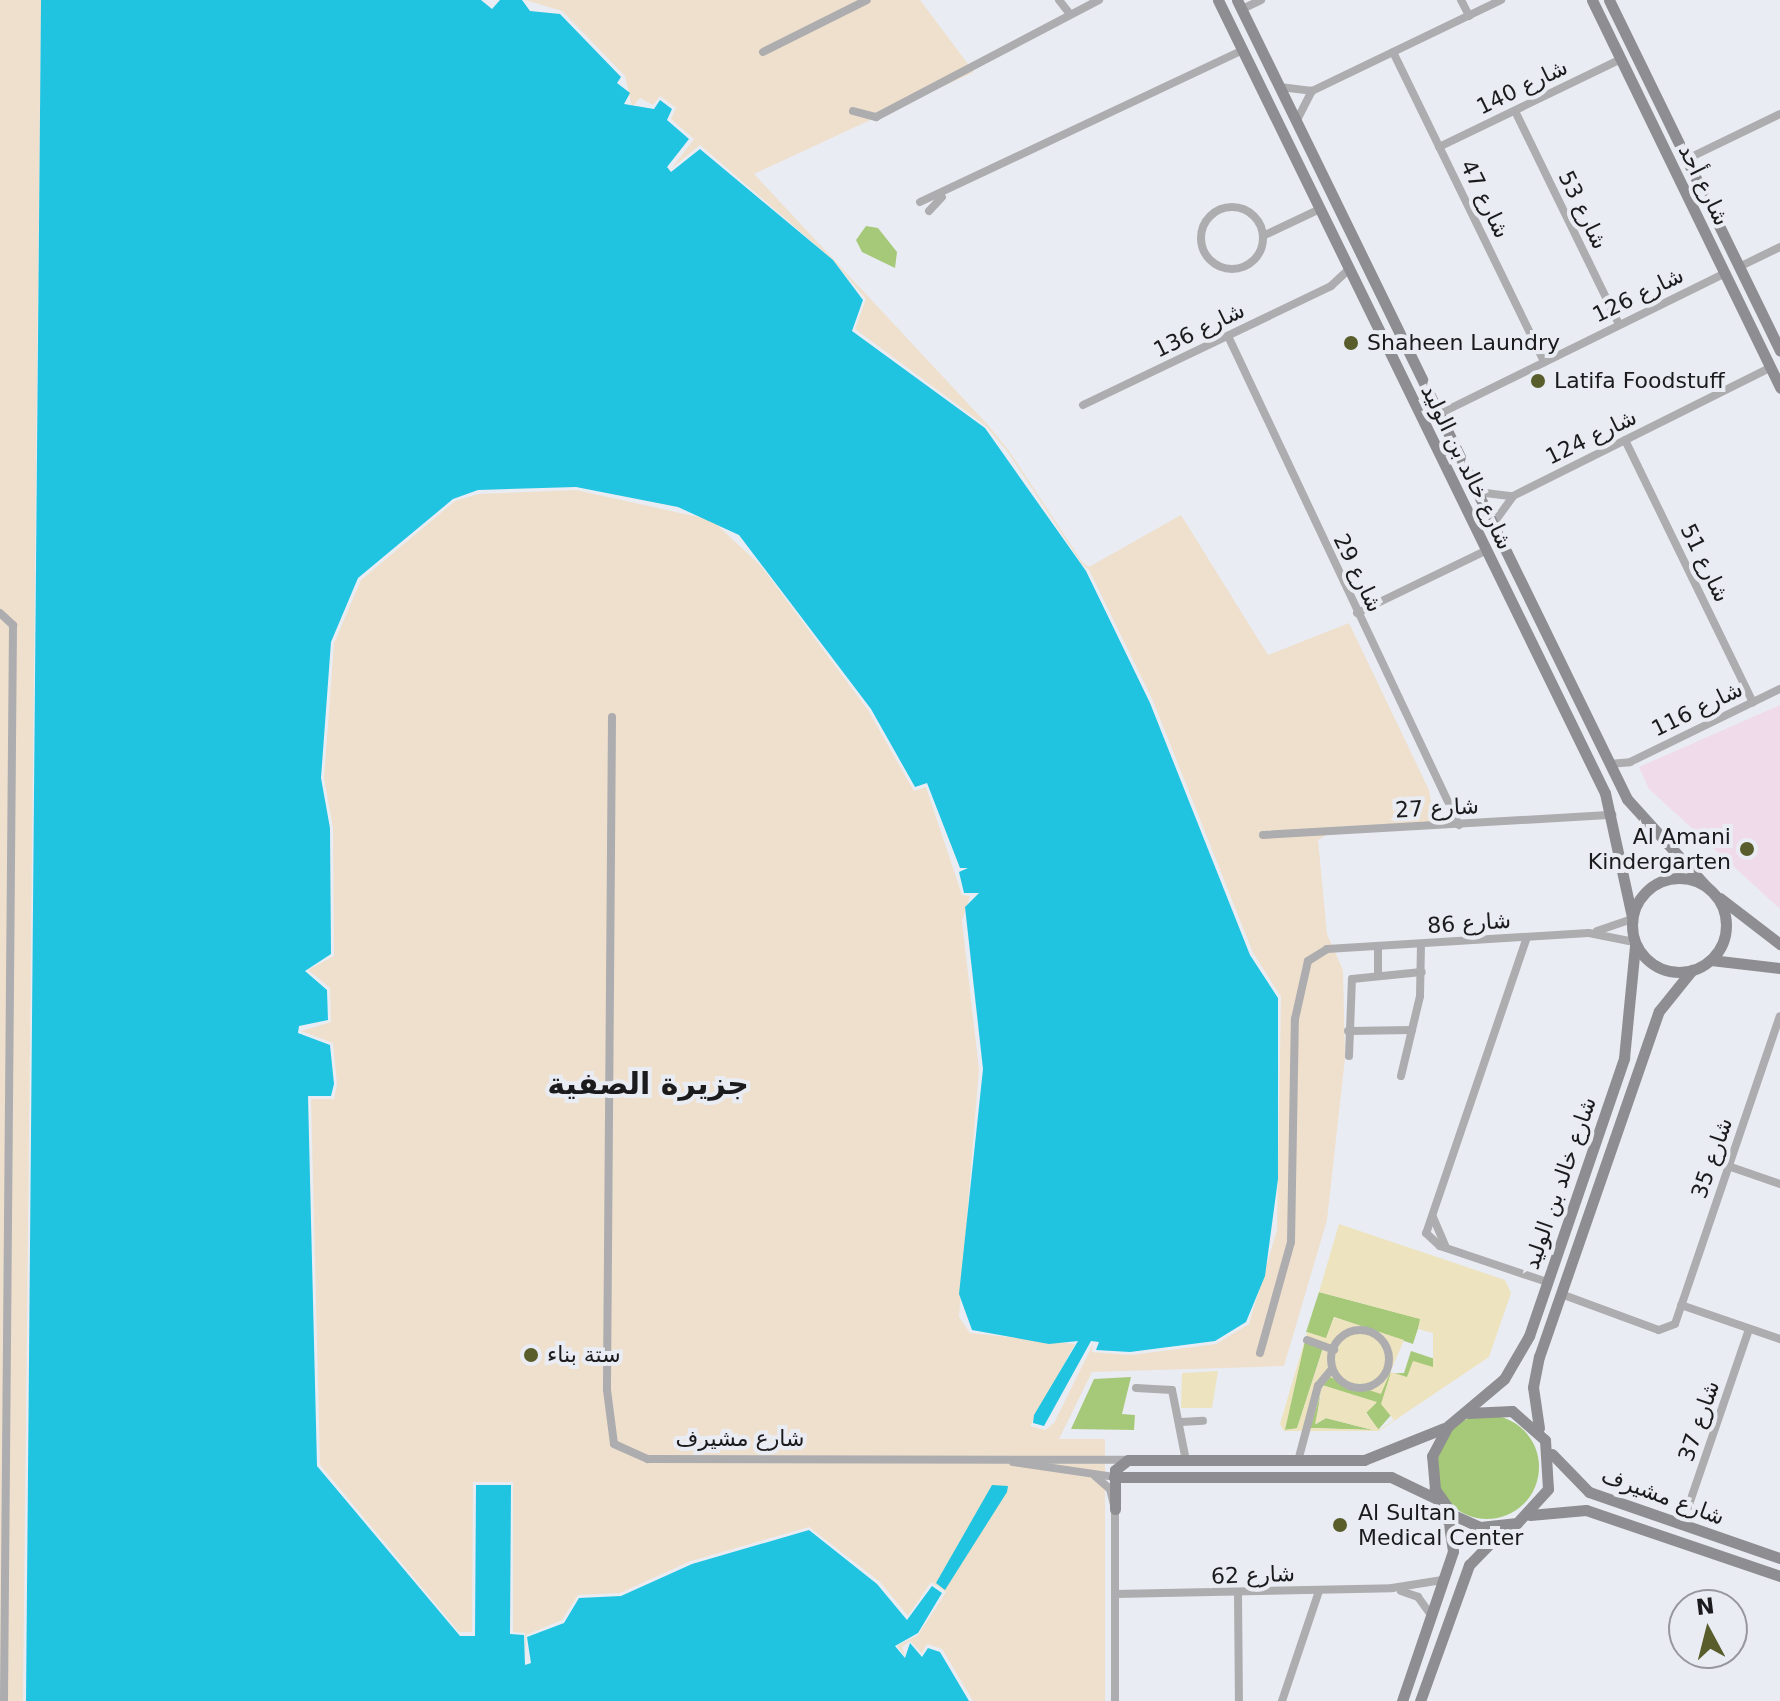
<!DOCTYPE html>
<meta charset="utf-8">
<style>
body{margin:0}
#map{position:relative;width:1780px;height:1701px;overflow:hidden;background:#eaecf3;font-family:"DejaVu Sans",Vazirmatn,sans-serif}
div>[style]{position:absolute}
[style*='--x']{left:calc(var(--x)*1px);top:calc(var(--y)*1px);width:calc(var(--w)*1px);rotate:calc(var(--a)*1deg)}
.industrial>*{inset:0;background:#eee0cd}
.education>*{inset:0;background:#f0dbeb}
.green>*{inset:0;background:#a6c979}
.round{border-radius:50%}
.sand>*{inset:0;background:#ede3be}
.water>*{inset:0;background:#20c4e0}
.street>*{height:8px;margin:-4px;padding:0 4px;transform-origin:4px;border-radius:4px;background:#adacaf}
.street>.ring{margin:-4px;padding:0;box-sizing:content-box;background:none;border:8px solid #adacaf;border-radius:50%}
.secondary>*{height:11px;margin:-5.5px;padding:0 5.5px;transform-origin:5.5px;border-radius:5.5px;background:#8e8d91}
.secondary>.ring{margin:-5.5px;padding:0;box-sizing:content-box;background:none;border:11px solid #8e8d91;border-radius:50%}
.dots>*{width:22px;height:22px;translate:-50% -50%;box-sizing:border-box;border:4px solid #eaecf3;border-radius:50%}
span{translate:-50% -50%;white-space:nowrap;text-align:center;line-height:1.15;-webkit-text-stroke:8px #eaecf3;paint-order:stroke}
.street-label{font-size:22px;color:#1b1b1e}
.poi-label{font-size:22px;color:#1b1b1e}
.left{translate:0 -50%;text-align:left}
.right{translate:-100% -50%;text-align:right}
.district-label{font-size:30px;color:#1b1b1e;font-weight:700}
.north{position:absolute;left:1668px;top:1589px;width:80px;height:80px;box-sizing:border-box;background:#eaecf3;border:2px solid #97989e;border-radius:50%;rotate:353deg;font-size:22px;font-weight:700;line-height:32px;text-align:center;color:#1b1b1e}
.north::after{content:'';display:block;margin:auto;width:28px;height:36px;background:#585d2b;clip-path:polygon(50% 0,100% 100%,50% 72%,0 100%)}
</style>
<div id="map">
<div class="industrial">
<i style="clip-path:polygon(0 0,41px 0,23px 1701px,0 1701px)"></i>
<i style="clip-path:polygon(525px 0,920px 0,974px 72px,754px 174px,988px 425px,1009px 451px,1083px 563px,1089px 567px,1181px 515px,1268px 655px,1349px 623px,1429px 790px,1435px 824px,1341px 826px,1318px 840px,1327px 934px,1343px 970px,1345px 1058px,1327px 1220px,1284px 1366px,1092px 1372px,1059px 1439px,1105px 1439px,1105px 1701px,973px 1701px,942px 1649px,927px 1644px,922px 1653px,910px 1641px,902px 1647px,905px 1656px,897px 1646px,918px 1635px,946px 1592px,931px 1582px,908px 1616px,880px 1582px,809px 1527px,691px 1561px,620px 1593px,578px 1595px,562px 1620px,526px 1635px,525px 1661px,525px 1633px,513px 1632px,513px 1482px,473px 1482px,472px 1632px,459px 1632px,320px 1465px,311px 1099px,334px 1099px,337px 1084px,333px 1043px,301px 1031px,331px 1022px,330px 988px,308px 970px,334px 956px,333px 828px,324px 778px,334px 643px,361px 580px,455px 501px,478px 494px,576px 490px,712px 520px,761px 566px,868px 710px,914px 791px,926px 787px,962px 895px,970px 896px,962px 921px,979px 1069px,959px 1317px,970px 1333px,1075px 1344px,1030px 1426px,1045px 1430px,1054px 1423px,1093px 1344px,1092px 1352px,1131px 1355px,1216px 1344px,1249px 1324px,1277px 1230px,1281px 997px,1253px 953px,1153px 701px,1089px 570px,1082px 564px,1007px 451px,986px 426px,855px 329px,866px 299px,831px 258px,700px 145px,672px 168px,694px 139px,671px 119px,676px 108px,660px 96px,653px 105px,640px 98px,632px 107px,625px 76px,562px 11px)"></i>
</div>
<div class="education">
<i style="clip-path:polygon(1780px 705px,1780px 909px,1649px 789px,1639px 767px)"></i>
</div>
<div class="green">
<i style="clip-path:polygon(866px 226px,878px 228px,897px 252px,895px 268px,862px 252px,856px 240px)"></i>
<i style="clip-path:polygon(1319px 1292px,1421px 1319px,1413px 1344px,1334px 1317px,1326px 1339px,1306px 1332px)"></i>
<i style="clip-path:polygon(1305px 1340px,1323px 1348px,1297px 1429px,1284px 1430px)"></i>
<i style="clip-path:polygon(1411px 1351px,1435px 1359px,1433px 1367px,1378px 1430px,1366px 1412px,1376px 1403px,1322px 1385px,1326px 1375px,1404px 1373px)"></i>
<i style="clip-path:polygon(1131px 1377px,1122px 1414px,1135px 1415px,1134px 1430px,1071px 1429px,1094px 1379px)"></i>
<i style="clip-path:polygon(1321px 1390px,1316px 1424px,1326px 1418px,1373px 1430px,1310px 1428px)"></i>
<i class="round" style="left:1435px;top:1415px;width:104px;height:104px"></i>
</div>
<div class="sand">
<i style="clip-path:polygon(evenodd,1339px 1224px,1505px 1280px,1511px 1293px,1489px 1357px,1379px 1431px,1284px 1431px,1280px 1424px,1339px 1224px,1319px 1292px,1420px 1319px,1418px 1329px,1433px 1333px,1433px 1367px,1413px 1361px,1407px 1377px,1391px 1372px,1381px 1404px,1394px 1420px,1379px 1430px,1366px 1413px,1377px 1402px,1322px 1385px,1326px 1376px,1381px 1394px,1404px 1340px,1334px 1317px,1326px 1338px,1307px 1332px,1319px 1292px,1339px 1224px,1305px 1341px,1323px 1348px,1297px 1428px,1285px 1430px,1305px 1341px,1339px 1224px,1322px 1390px,1315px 1424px,1326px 1418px,1373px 1430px,1310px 1428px,1322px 1390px)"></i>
<i style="clip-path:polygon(1218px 1371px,1212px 1408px,1181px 1408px,1182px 1373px)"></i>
</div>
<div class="water">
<i style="clip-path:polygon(41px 0,481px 0,492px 9px,500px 0,522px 0,530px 11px,560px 14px,621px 77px,617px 83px,630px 93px,624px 104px,654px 109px,660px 100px,672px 109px,667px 120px,689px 139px,667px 167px,671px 172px,700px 149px,833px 260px,863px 300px,852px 331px,985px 428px,1086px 571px,1150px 703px,1250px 955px,1278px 998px,1278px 1179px,1265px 1276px,1246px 1322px,1215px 1341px,1130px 1352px,1096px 1350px,1099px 1342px,1091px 1341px,1044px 1426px,1033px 1423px,1034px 1415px,1078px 1341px,1049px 1344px,972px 1330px,959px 1294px,983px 1069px,965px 907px,979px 893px,964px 893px,959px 872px,968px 868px,960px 868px,927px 783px,915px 787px,871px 709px,739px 535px,678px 507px,576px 487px,478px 490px,453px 499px,358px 578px,331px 642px,321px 778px,330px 828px,331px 954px,305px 971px,327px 990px,328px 1020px,299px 1026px,298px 1033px,330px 1045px,334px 1084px,331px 1096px,308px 1096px,317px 1466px,460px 1636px,475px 1636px,476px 1485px,511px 1485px,510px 1634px,524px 1635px,525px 1665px,531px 1663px,527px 1637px,564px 1623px,579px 1598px,621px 1596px,692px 1564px,809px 1530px,877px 1584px,907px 1620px,932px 1586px,942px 1593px,918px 1633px,895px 1646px,905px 1658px,910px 1643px,922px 1657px,928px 1648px,940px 1652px,969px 1701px,26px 1701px)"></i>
<i style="clip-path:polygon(992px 1485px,1008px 1486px,1007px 1492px,945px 1590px,936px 1583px)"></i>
</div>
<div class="street">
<i style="--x:1059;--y:0;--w:18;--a:52"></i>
<i style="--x:1461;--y:0;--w:18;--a:63"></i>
<i style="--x:1242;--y:9;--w:21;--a:-25"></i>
<i style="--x:763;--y:52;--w:116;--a:-26.6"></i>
<i style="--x:1393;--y:52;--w:345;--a:64"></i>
<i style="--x:1280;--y:87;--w:32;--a:7"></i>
<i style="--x:853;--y:111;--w:24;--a:15"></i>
<i style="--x:876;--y:117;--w:252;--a:-27.7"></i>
<i style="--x:1515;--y:111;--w:237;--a:64"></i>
<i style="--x:1297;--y:120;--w:33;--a:-63"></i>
<i style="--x:1312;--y:91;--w:210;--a:-25.7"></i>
<i style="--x:1439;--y:147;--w:202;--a:-25.8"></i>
<i style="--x:1687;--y:159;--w:103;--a:-25.8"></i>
<i style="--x:920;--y:202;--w:357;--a:-25.2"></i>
<i class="ring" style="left:1201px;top:207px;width:54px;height:54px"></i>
<i style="--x:929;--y:211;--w:19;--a:-47"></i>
<i style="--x:1265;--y:235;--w:61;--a:-25.3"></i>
<i style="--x:1739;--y:267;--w:46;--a:-26"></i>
<i style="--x:1228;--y:336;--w:541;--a:64.71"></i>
<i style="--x:1083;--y:405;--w:275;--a:-25.6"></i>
<i style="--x:1331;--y:286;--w:25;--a:-43"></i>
<i style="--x:1439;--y:414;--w:319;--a:-26.2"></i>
<i style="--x:1625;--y:440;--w:292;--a:64"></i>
<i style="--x:1477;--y:492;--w:35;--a:7"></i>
<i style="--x:1493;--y:524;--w:34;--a:-54"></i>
<i style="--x:1513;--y:496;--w:287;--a:-26.5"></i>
<i style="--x:0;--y:613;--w:18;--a:43"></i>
<i style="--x:13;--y:625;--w:1076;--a:90.48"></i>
<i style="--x:1357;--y:613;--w:142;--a:-25.8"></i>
<i style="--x:612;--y:717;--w:673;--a:90.43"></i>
<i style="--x:607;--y:1390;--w:54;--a:82.6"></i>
<i style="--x:614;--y:1444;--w:37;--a:24"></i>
<i style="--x:648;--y:1459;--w:480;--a:0.1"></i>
<i style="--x:1609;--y:764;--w:21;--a:-5"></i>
<i style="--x:1630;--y:762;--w:167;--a:-26"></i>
<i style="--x:1263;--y:835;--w:350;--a:-3.3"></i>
<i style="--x:1597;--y:931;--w:37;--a:-19"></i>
<i style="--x:1527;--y:937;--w:313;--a:108.8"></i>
<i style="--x:1426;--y:1233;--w:19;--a:43"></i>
<i style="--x:1440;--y:1246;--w:113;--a:18.6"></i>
<i style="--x:1378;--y:946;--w:27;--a:90"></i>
<i style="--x:1348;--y:1031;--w:64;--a:-0.9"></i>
<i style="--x:1349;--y:1056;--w:77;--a:-87.8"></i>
<i style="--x:1352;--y:979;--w:70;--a:-5.7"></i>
<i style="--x:1401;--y:1076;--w:82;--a:-76.6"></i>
<i style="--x:1420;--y:996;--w:52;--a:-88.9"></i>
<i style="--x:1728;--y:1166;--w:55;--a:19.1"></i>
<i style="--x:1433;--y:1217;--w:33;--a:67"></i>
<i style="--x:1561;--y:1294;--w:104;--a:20.2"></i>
<i style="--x:1659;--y:1330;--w:17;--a:-21"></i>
<i style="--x:1675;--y:1324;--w:325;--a:-71.2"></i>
<i style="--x:1681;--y:1305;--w:105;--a:19"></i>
<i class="ring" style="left:1331px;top:1330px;width:50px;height:50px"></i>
<i style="--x:1307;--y:1340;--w:29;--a:20"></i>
<i style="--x:1260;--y:1353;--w:115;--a:-74.4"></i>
<i style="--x:1291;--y:1242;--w:223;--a:-89"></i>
<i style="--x:1295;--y:1019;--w:59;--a:-77.4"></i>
<i style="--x:1308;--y:961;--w:22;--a:-32"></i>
<i style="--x:1327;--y:949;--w:262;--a:-3.5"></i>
<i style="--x:1589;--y:933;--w:46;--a:11.3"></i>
<i style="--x:1136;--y:1388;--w:36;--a:3"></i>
<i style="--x:1172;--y:1390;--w:72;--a:78.8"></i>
<i style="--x:1181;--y:1422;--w:22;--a:-3"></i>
<i style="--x:1298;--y:1461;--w:78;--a:-75.1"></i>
<i style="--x:1318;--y:1386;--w:19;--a:-51"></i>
<i style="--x:1013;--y:1462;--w:102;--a:8.4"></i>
<i style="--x:1095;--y:1476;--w:20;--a:41"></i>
<i style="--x:1110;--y:1489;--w:21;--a:76"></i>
<i style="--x:1115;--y:1509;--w:192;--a:90"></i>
<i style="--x:1682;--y:1525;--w:207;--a:-71.1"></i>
<i style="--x:1401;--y:1591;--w:18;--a:19"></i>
<i style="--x:1418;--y:1597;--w:22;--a:54"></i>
<i style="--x:1116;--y:1594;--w:276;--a:-1.2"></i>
<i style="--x:1392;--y:1588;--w:51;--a:-9.1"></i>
<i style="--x:1238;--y:1594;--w:107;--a:89.5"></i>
<i style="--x:1282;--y:1701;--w:116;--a:-71.4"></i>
</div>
<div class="secondary">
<i style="--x:1218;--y:0;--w:882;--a:63.99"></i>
<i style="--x:1605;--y:793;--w:127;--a:77.7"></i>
<i style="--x:1237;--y:0;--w:889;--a:63.98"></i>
<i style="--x:1627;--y:799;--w:118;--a:47.8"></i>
<i style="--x:1592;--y:0;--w:431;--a:64.1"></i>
<i style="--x:1609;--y:0;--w:390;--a:64"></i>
<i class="ring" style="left:1632px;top:878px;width:83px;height:83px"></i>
<i style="--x:1720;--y:898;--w:76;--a:37.5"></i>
<i style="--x:1711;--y:960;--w:69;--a:6.6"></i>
<i style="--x:1468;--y:1413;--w:44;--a:-2.6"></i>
<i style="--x:1512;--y:1411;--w:44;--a:41.3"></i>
<i style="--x:1545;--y:1440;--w:49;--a:86.5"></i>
<i style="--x:1548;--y:1489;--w:46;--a:132.4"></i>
<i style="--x:1517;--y:1523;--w:37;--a:174"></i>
<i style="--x:1480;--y:1527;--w:30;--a:-156"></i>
<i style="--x:1453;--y:1515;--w:32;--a:-125"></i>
<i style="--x:1435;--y:1489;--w:33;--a:-95"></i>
<i style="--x:1432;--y:1456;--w:34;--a:-62"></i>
<i style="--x:1448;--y:1426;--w:73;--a:-40"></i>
<i style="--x:1504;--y:1379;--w:50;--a:-59.8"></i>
<i style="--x:1529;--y:1336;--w:294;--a:-71.1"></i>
<i style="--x:1624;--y:1058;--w:114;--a:-84.4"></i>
<i style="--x:1539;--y:1428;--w:41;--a:-98.3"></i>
<i style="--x:1533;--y:1387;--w:31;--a:-79"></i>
<i style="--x:1539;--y:1357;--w:366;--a:-70.9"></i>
<i style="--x:1659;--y:1011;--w:53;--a:-51.2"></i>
<i style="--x:1552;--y:1454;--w:53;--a:45.8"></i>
<i style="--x:1589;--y:1492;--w:202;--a:19.1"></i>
<i style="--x:1114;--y:1477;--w:277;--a:0"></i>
<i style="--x:1391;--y:1477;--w:53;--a:25.6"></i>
<i style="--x:1115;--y:1509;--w:39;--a:-90"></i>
<i style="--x:1115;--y:1470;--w:16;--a:-38"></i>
<i style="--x:1128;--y:1460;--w:236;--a:0"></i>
<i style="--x:1364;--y:1460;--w:86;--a:-21.8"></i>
<i style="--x:1530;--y:1515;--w:56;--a:-5.1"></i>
<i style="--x:1586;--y:1510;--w:205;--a:18.8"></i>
<i style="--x:1402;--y:1701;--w:158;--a:-71.2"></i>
<i style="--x:1453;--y:1551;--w:39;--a:-99"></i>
<i style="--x:1420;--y:1701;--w:145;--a:-70.2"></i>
<i style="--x:1469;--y:1565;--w:50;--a:-45.8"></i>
</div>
<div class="dots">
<i style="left:1351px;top:343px;background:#585d2b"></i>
<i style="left:1538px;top:381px;background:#585d2b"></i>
<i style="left:1747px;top:849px;background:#585d2b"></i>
<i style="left:531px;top:1355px;background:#585d2b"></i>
<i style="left:1340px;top:1525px;background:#585d2b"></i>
</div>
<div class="street-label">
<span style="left:1522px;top:87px;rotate:-26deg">شارع 140</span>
<span style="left:1704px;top:185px;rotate:64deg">شارع أحد</span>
<span style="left:1485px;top:199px;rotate:64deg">شارع 47</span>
<span style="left:1583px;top:210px;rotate:64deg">شارع 53</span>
<span style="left:1638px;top:295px;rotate:-26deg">شارع 126</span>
<span style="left:1199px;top:330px;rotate:-26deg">شارع 136</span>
<span style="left:1591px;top:437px;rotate:-26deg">شارع 124</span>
<span style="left:1467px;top:467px;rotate:64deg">شارع خالد بن الوليد</span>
<span style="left:1705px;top:563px;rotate:64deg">شارع 51</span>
<span style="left:1358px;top:573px;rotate:64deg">شارع 29</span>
<span style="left:1697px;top:709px;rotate:-26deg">شارع 116</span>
<span style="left:1437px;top:808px;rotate:-3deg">شارع 27</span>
<span style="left:1469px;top:923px;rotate:-4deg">شارع 86</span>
<span style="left:1712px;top:1158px;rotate:-71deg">شارع 35</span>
<span style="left:1560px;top:1183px;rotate:-71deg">شارع خالد بن الوليد</span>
<span style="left:1699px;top:1421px;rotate:-71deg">شارع 37</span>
<span style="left:740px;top:1439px">شارع مشيرف</span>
<span style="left:1663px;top:1496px;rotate:20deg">شارع مشيرف</span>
<span style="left:1253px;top:1575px;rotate:-2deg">شارع 62</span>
</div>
<div class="poi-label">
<span class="left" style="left:1367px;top:343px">Shaheen Laundry</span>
<span class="left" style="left:1554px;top:381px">Latifa Foodstuff</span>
<span class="right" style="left:1731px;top:849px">Al Amani<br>Kindergarten</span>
<span class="left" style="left:547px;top:1355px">ستة بناء</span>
<span class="left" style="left:1358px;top:1525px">Al Sultan<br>Medical Center</span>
</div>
<div class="district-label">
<span style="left:648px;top:1084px">جزيرة الصفية</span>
</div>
<div class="north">N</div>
</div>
